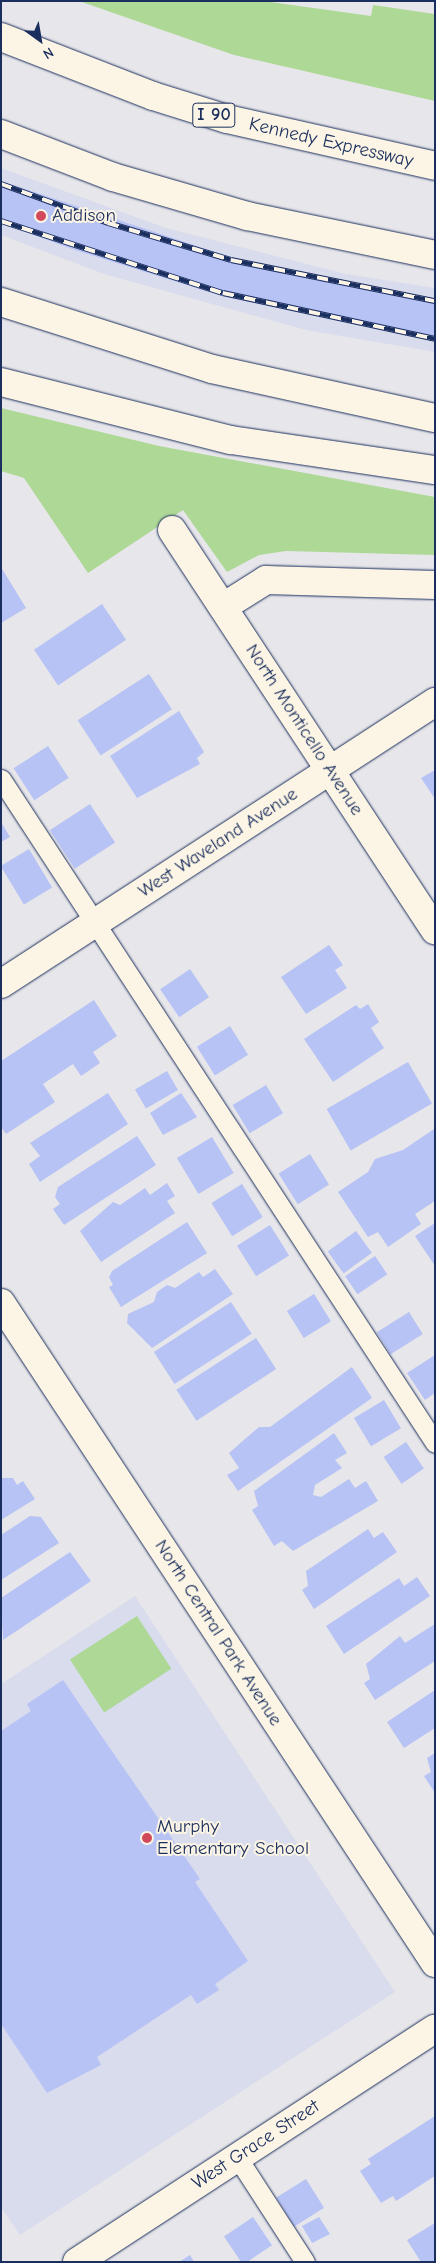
<!DOCTYPE html>
<style>
body{margin:0}
#map{position:relative;width:436px;height:2263px;overflow:hidden;background:#e7e6ea;font-family:"Comic Neue",sans-serif}
div>[style]{position:absolute}
[style*='--x']{left:calc(var(--x)*1px);top:calc(var(--y)*1px);width:calc(var(--w)*1px);rotate:calc(var(--a)*1deg)}
.built>*{inset:0;background:#d9dced}
.green>*{inset:0;background:#aed896;transform-origin:0 0}
.building>*{inset:0;background:#b7c3f4;transform-origin:0 0}
.roads{filter:drop-shadow(0 0 1px #1b2f5e) drop-shadow(0 0 1px #1b2f5e)}
.lane>*{height:19px;margin:-9.5px;padding:0 9.5px;transform-origin:9.5px;border-radius:9.5px;background:#fcf5e5}
.street>*{height:28px;margin:-14px;padding:0 14px;transform-origin:14px;border-radius:14px;background:#fcf5e5}
.highway>*{height:28px;margin:-14px;padding:0 14px;transform-origin:14px;border-radius:14px;background:#fcf5e5}
.rail>*{height:5.5px;margin-top:-2.75px;transform-origin:0;background:repeating-linear-gradient(90deg,#fcf5e5 0 11px,#1b2f5e 0 22px);box-sizing:border-box;border-block:1px solid #1b2f5e}
.dots>*{width:14px;height:14px;translate:-50% -50%;box-sizing:border-box;border:2px solid #fcf5e5;border-radius:50%}
span{translate:-50% -50%;white-space:nowrap;text-align:center;line-height:1.15;-webkit-text-stroke:4px #fcf5e5;paint-order:stroke}
.shield-label span{padding:1px 4px;background:#fcf5e5;border:1px solid;border-radius:4px;-webkit-text-stroke-width:0}
.shield-label{font-size:18px;color:#1b2f5e;font-weight:700}
.street-label{font-size:19px;color:#1b2f5e}
.poi-label{font-size:19px;color:#1b2f5e}
.left{translate:0 -50%;text-align:left}
.frame{position:absolute;inset:0;border:2px solid #1b2f5e;pointer-events:none}
.north{position:absolute;left:15px;top:15px;width:50px;height:50px;-webkit-text-stroke:4px #fcf5e5;paint-order:stroke;rotate:148deg;font-size:14px;font-weight:700;line-height:20px;text-align:center;color:#1b2f5e}
.north::after{content:'';display:block;margin:auto;width:18px;height:22px;background:#1b2f5e;clip-path:polygon(50% 0,100% 100%,50% 72%,0 100%)}
</style>
<div id="map">
<div class="built">
<i style="clip-path:polygon(1px 168px,166px 228px,346px 274px,435px 288px,435px 352px,306px 330px,104px 274px,1px 235px)"></i>
<i style="clip-path:polygon(135px 1596px,395px 1992px,20px 2235px,1px 2207px,1px 1684px)"></i>
</div>
<div class="green">
<i style="clip-path:polygon(79px 1px,263px 1px,371px 16px,373px 5px,435px 14px,435px 101px,234px 55px)"></i>
<i style="clip-path:polygon(1px 408px,159px 446px,435px 497px,435px 555px,286px 551px,259px 555px,227px 572px,183px 510px,88px 573px,24px 478px,1px 471px)"></i>
<i style="left:137px;top:1616px;width:63px;height:80px;rotate:57deg"></i>
</div>
<div class="building">
<i style="clip-path:polygon(1px 181px,233px 258px,435px 301px,435px 341px,222px 296px,75px 250px,1px 223px)"></i>
<i style="clip-path:polygon(1px 567px,26px 608px,1px 623px)"></i>
<i style="left:102px;top:604px;width:43px;height:82px;rotate:56deg"></i>
<i style="left:149px;top:674px;width:42px;height:85px;rotate:57deg"></i>
<i style="clip-path:polygon(179px 711px,204px 752px,197px 758px,200px 764px,137px 798px,110px 756px)"></i>
<i style="left:48px;top:746px;width:38px;height:41px;rotate:57deg"></i>
<i style="clip-path:polygon(435px 770px,435px 799px,421px 778px)"></i>
<i style="left:90px;top:804px;width:46px;height:48px;rotate:57deg"></i>
<i style="clip-path:polygon(1px 822px,10px 837px,1px 842px)"></i>
<i style="left:29px;top:849px;width:45px;height:33px;rotate:59deg"></i>
<i style="clip-path:polygon(329px 945px,343px 965px,335px 970px,347px 988px,306px 1014px,281px 977px)"></i>
<i style="left:190px;top:969px;width:34px;height:36px;rotate:56deg"></i>
<i style="clip-path:polygon(94px 1000px,117px 1036px,93px 1052px,100px 1063px,81px 1076px,73px 1064px,43px 1084px,55px 1102px,6px 1134px,1px 1127px,1px 1061px)"></i>
<i style="clip-path:polygon(368px 1004px,379px 1022px,371px 1028px,384px 1048px,333px 1082px,304px 1039px,356px 1005px,360px 1009px)"></i>
<i style="left:230px;top:1026px;width:34px;height:39px;rotate:58deg"></i>
<i style="left:408px;top:1062px;width:48px;height:94px;rotate:60deg"></i>
<i style="left:167px;top:1071px;width:22px;height:37px;rotate:60deg"></i>
<i style="left:266px;top:1085px;width:33px;height:39px;rotate:59deg"></i>
<i style="clip-path:polygon(108px 1093px,128px 1124px,40px 1182px,29px 1164px,40px 1156px,30px 1143px)"></i>
<i style="clip-path:polygon(181px 1093px,197px 1117px,163px 1135px,150px 1113px)"></i>
<i style="clip-path:polygon(434px 1129px,435px 1201px,415px 1214px,421px 1224px,388px 1247px,378px 1232px,368px 1237px,338px 1192px,368px 1172px,375px 1159px,403px 1150px)"></i>
<i style="clip-path:polygon(137px 1136px,156px 1165px,64px 1225px,53px 1209px,60px 1204px,55px 1197px,58px 1187px)"></i>
<i style="left:212px;top:1137px;width:42px;height:41px;rotate:59deg"></i>
<i style="left:310px;top:1154px;width:36px;height:37px;rotate:58deg"></i>
<i style="clip-path:polygon(167px 1183px,175px 1196px,167px 1201px,175px 1213px,101px 1262px,80px 1231px,113px 1202px,120px 1205px,145px 1188px,150px 1195px)"></i>
<i style="left:242px;top:1184px;width:39px;height:36px;rotate:58deg"></i>
<i style="clip-path:polygon(187px 1222px,207px 1253px,121px 1307px,109px 1287px,113px 1285px,109px 1277px,112px 1271px)"></i>
<i style="clip-path:polygon(435px 1223px,435px 1266px,415px 1236px)"></i>
<i style="left:270px;top:1225px;width:36px;height:39px;rotate:58deg"></i>
<i style="left:356px;top:1231px;width:27px;height:35px;rotate:54deg"></i>
<i style="left:375px;top:1256px;width:22px;height:36px;rotate:56deg"></i>
<i style="clip-path:polygon(215px 1269px,233px 1294px,152px 1348px,127px 1323px,128px 1314px,154px 1302px,157px 1292px,167px 1285px,175px 1288px,199px 1272px,203px 1277px)"></i>
<i style="left:314px;top:1294px;width:32px;height:32px;rotate:58deg"></i>
<i style="left:231px;top:1302px;width:38px;height:92px;rotate:57deg"></i>
<i style="left:409px;top:1312px;width:26px;height:38px;rotate:58deg"></i>
<i style="left:256px;top:1338px;width:37px;height:95px;rotate:57deg"></i>
<i style="clip-path:polygon(435px 1355px,435px 1393px,425px 1400px,407px 1373px)"></i>
<i style="clip-path:polygon(352px 1367px,372px 1398px,238px 1491px,227px 1475px,239px 1468px,229px 1453px,259px 1427px,270px 1427px)"></i>
<i style="left:384px;top:1400px;width:33px;height:35px;rotate:59deg"></i>
<i style="clip-path:polygon(334px 1433px,347px 1453px,335px 1460px,342px 1468px,315px 1485px,313px 1495px,321px 1497px,349px 1479px,355px 1488px,366px 1481px,378px 1501px,293px 1551px,282px 1541px,274px 1546px,252px 1510px,258px 1506px,254px 1491px)"></i>
<i style="left:406px;top:1442px;width:32px;height:27px;rotate:56deg"></i>
<i style="clip-path:polygon(1px 1478px,13px 1478px,17px 1485px,23px 1481px,35px 1499px,1px 1520px)"></i>
<i style="clip-path:polygon(30px 1516px,41px 1517px,59px 1543px,1px 1580px,1px 1535px)"></i>
<i style="clip-path:polygon(368px 1529px,374px 1538px,383px 1532px,397px 1552px,314px 1609px,302px 1590px,308px 1586px,306px 1571px)"></i>
<i style="clip-path:polygon(70px 1552px,91px 1581px,3px 1640px,1px 1598px)"></i>
<i style="clip-path:polygon(417px 1577px,430px 1596px,344px 1654px,326px 1626px,399px 1578px,404px 1586px)"></i>
<i style="clip-path:polygon(435px 1624px,435px 1661px,375px 1700px,364px 1683px,370px 1679px,366px 1664px,400px 1636px,405px 1643px)"></i>
<i style="clip-path:polygon(63px 1680px,200px 1879px,195px 1882px,248px 1961px,215px 1984px,219px 1990px,197px 2004px,191px 1995px,97px 2057px,101px 2065px,47px 2093px,1px 2024px,1px 1731px,31px 1711px,27px 1704px)"></i>
<i style="clip-path:polygon(435px 1690px,435px 1728px,404px 1748px,387px 1722px)"></i>
<i style="clip-path:polygon(435px 1753px,435px 1793px,424px 1776px,431px 1772px,427px 1758px)"></i>
<i style="clip-path:polygon(435px 2116px,435px 2176px,396px 2201px,393px 2196px,381px 2203px,360px 2171px,371px 2164px,368px 2159px)"></i>
<i style="left:306px;top:2179px;width:34px;height:35px;rotate:58deg"></i>
<i style="left:253px;top:2217px;width:34px;height:35px;rotate:56deg"></i>
<i style="clip-path:polygon(319px 2217px,330px 2234px,312px 2243px,302px 2226px)"></i>
<i style="clip-path:polygon(435px 2223px,435px 2262px,421px 2262px,407px 2240px)"></i>
<i style="clip-path:polygon(190px 2255px,194px 2262px,179px 2262px)"></i>
</div>
<div class="roads">
<div class="lane">
<i style="--x:1;--y:779;--w:793;--a:56.83"></i>
<i style="--x:237;--y:2157;--w:125;--a:57.1"></i>
</div>
<div class="street">
<i style="--x:172;--y:530;--w:479;--a:56.7"></i>
<i style="--x:223;--y:607;--w:51;--a:-32.1"></i>
<i style="--x:266;--y:580;--w:169;--a:1.7"></i>
<i style="--x:1;--y:984;--w:518;--a:-33.01"></i>
<i style="--x:1;--y:1303;--w:790;--a:56.67"></i>
<i style="--x:77;--y:2262;--w:427;--a:-33.1"></i>
</div>
<div class="highway">
<i style="--x:1;--y:37;--w:163;--a:21.2"></i>
<i style="--x:153;--y:96;--w:77;--a:17.3"></i>
<i style="--x:227;--y:119;--w:213;--a:12.7"></i>
<i style="--x:1;--y:134;--w:120;--a:21"></i>
<i style="--x:113;--y:177;--w:140;--a:16.2"></i>
<i style="--x:247;--y:216;--w:192;--a:11.7"></i>
<i style="--x:1;--y:302;--w:221;--a:17.6"></i>
<i style="--x:212;--y:369;--w:228;--a:12.4"></i>
<i style="--x:1;--y:382;--w:237;--a:14.2"></i>
<i style="--x:231;--y:440;--w:206;--a:8.4"></i>
</div>
</div>
<div class="rail">
<i style="--x:1;--y:184;--w:114;--a:20"></i>
<i style="--x:108;--y:223;--w:128;--a:16.7"></i>
<i style="--x:231;--y:260;--w:208;--a:11.4"></i>
<i style="--x:1;--y:221;--w:233;--a:18"></i>
<i style="--x:223;--y:293;--w:217;--a:12.2"></i>
</div>
<div class="dots">
<i style="left:41px;top:216px;background:#d1495b"></i>
<i style="left:147px;top:1838px;background:#d1495b"></i>
</div>
<div class="shield-label">
<span style="left:214px;top:115px">I 90</span>
</div>
<div class="street-label">
<span style="left:331px;top:143px;rotate:13deg">Kennedy Expressway</span>
<span style="left:304px;top:730px;rotate:57deg">North Monticello Avenue</span>
<span style="left:218px;top:843px;rotate:-33deg">West Waveland Avenue</span>
<span style="left:218px;top:1633px;rotate:57deg">North Central Park Avenue</span>
<span style="left:256px;top:2145px;rotate:-33deg">West Grace Street</span>
</div>
<div class="poi-label">
<span class="left" style="left:52px;top:216px">Addison</span>
<span class="left" style="left:157px;top:1838px">Murphy<br>Elementary School</span>
</div>
<div class="frame"></div>
<div class="north">N</div>
</div>
